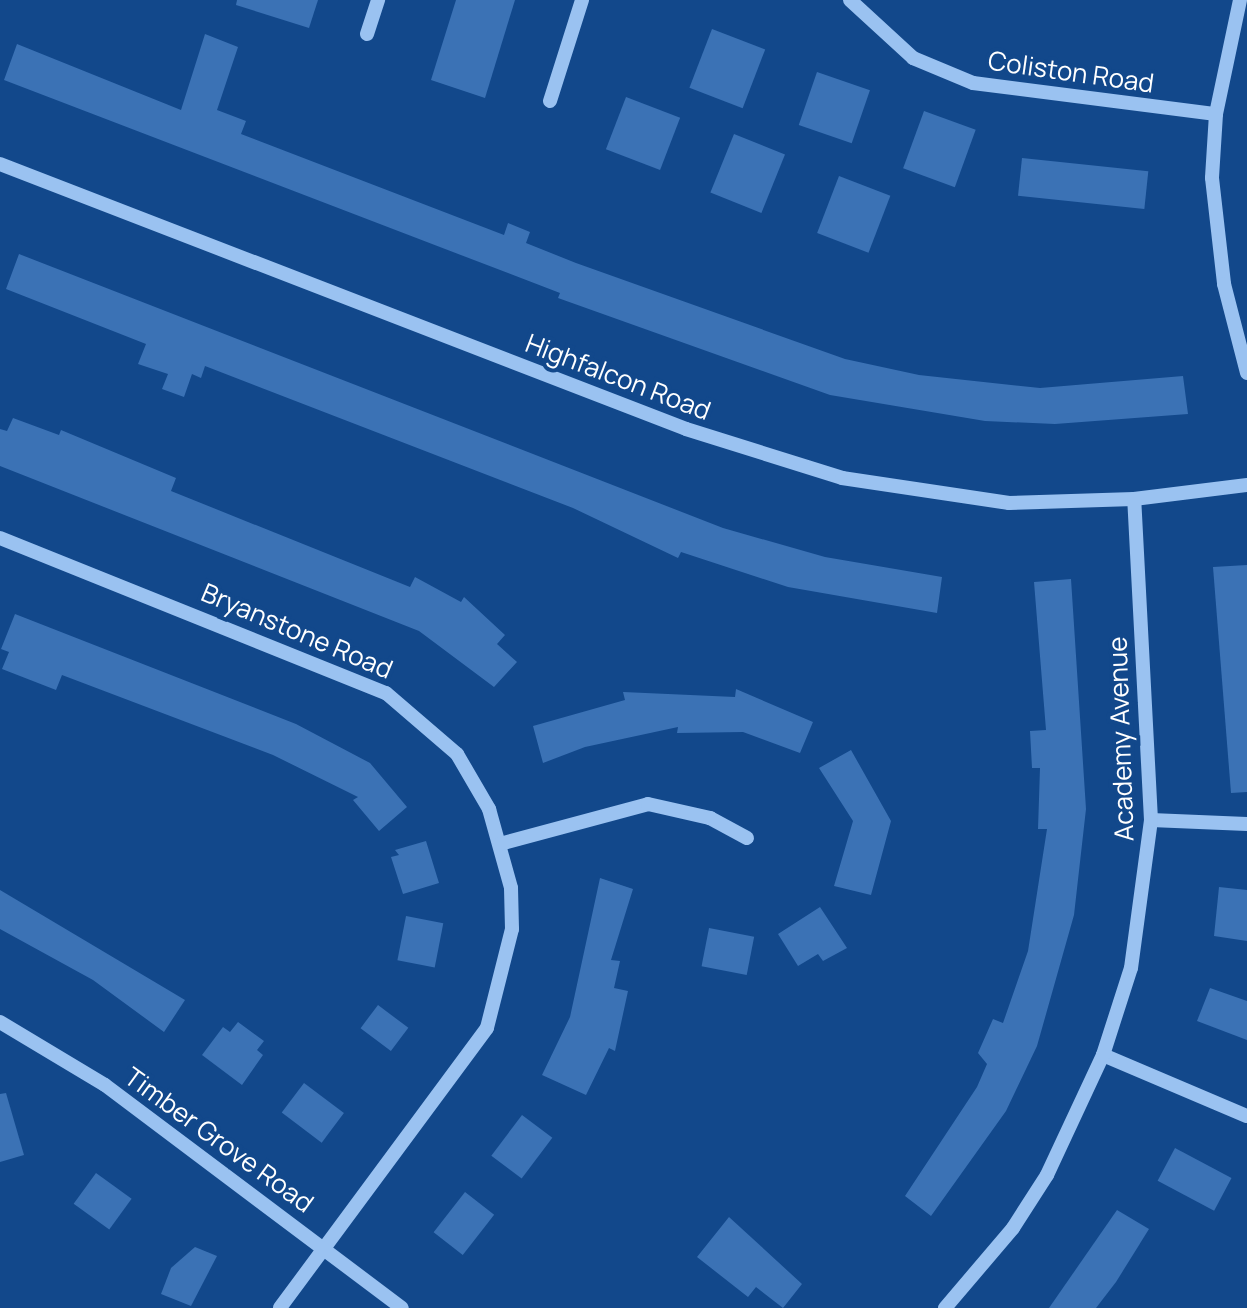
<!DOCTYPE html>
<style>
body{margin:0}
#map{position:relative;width:1247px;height:1308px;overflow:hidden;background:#12488b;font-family:Manrope,sans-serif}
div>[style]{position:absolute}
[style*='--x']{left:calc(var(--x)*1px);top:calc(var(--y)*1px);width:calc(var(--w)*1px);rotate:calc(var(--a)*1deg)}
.building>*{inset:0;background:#3b72b5;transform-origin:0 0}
.minor>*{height:14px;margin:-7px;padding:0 7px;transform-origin:7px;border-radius:7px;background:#9ac2f1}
span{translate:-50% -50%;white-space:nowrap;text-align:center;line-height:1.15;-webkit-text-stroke:8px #12488b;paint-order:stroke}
.street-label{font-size:26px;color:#fff}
</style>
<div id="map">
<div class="building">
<i style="clip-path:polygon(237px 0,318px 0,309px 28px,236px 5px)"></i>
<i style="clip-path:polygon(456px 0,515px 0,485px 98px,431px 80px)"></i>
<i style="left:712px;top:29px;width:57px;height:63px;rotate:21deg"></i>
<i style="clip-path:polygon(205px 34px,238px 47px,217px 110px,246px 121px,241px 134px,504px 235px,508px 223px,530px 232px,526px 243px,576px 263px,845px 359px,919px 375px,1040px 388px,1183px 376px,1188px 414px,1055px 424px,985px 421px,830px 395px,558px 298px,560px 293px,4px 80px,17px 44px,181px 110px)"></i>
<i style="left:817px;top:72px;width:56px;height:56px;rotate:19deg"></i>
<i style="left:626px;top:97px;width:58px;height:56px;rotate:21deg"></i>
<i style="left:924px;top:111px;width:55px;height:61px;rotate:20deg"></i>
<i style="left:734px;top:134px;width:55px;height:63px;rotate:22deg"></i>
<i style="left:1022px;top:158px;width:127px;height:38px;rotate:6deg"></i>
<i style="left:839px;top:176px;width:55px;height:61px;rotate:21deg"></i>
<i style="clip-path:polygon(19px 254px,723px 528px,825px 557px,942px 577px,937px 613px,788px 587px,681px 552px,678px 558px,573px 508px,205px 366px,201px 378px,192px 374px,184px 397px,162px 389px,168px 374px,138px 364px,146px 344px,6px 289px)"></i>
<i style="clip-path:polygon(13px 418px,59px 435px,61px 430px,176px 478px,171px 491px,410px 587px,415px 577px,461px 602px,464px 597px,505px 635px,497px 644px,517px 662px,494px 687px,419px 631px,0 466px,0 429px,7px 431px)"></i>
<i style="clip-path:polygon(1247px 565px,1247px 792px,1231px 793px,1213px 567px)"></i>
<i style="clip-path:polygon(1071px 579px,1086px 809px,1074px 915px,1037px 1046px,1006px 1111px,931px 1216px,905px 1196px,977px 1087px,987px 1064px,978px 1053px,993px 1019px,1003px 1023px,1028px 951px,1047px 829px,1038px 829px,1040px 768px,1032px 768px,1030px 731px,1046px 730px,1034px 582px)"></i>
<i style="clip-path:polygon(15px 614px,296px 724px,370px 763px,407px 807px,379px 831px,353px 800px,358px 797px,273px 755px,62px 675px,56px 690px,2px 669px,9px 652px,1px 649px)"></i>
<i style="clip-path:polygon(736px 689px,813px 722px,800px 753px,743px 732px,677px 733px,678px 727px,585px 747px,543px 763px,533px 726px,625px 700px,623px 692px,735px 697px)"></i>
<i style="clip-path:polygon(851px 750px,891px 821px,871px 895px,834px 886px,853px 821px,819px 768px)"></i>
<i style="clip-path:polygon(426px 841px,439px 883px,403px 894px,391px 857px,399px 855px,395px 850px)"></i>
<i style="clip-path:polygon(600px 878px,633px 889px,611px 960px,620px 961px,614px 988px,628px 991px,615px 1051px,609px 1048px,586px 1095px,542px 1075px,570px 1017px)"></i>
<i style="clip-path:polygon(1219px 887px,1247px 890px,1247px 941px,1214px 936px)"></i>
<i style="clip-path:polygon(0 890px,185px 1000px,164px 1032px,93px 980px,0 929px)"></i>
<i style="clip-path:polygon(820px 907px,847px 948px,823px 961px,818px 954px,798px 966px,778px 934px)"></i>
<i style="left:406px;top:916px;width:38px;height:45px;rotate:11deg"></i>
<i style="left:709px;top:928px;width:46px;height:39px;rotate:11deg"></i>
<i style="clip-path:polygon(1210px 988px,1247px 1001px,1247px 1040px,1197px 1021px)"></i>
<i style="left:378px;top:1005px;width:38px;height:29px;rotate:37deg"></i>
<i style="clip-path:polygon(238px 1022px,264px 1041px,257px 1050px,263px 1055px,242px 1085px,202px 1055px,223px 1027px,230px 1032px)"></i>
<i style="left:304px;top:1083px;width:50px;height:37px;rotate:37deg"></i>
<i style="clip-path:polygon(6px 1093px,24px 1155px,0 1162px,0 1094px)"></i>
<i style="left:522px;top:1115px;width:38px;height:51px;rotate:37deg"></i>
<i style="left:1175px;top:1148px;width:64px;height:37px;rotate:28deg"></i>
<i style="left:96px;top:1173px;width:44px;height:38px;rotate:36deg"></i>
<i style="left:465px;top:1192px;width:37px;height:51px;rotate:38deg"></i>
<i style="clip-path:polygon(1117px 1210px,1149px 1229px,1116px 1282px,1096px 1308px,1049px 1308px)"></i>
<i style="clip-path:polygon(729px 1217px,802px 1284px,783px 1308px,756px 1287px,748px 1297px,697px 1257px)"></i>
<i style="clip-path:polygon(195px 1247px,217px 1256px,191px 1306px,161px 1294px,171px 1268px)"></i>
</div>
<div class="minor">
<i style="--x:850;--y:0;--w:86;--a:42.6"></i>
<i style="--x:913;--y:58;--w:65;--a:22.6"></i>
<i style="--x:973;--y:83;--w:245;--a:7.3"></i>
<i style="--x:1240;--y:0;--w:116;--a:101.9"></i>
<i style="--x:1216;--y:114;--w:64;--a:93.6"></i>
<i style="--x:1212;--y:178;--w:107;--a:83.5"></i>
<i style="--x:1224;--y:284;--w:92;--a:75.5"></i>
<i style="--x:367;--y:34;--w:36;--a:-72"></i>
<i style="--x:550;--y:101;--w:106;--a:-72.4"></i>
<i style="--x:0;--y:164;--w:735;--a:21.12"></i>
<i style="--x:686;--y:429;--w:164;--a:17.4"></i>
<i style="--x:842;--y:478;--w:169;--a:8.5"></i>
<i style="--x:1009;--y:503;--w:125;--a:-1.8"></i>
<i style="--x:1134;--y:499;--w:114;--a:-7.1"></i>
<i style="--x:0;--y:538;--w:416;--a:21.9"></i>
<i style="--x:386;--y:693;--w:94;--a:40.7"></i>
<i style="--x:457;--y:754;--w:64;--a:59.8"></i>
<i style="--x:489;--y:809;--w:82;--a:74.4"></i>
<i style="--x:511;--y:888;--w:41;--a:88.6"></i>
<i style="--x:512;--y:929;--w:102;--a:104.2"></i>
<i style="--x:487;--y:1028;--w:348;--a:126.5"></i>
<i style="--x:1151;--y:820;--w:96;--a:2.4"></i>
<i style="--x:500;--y:844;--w:153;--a:-15.1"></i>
<i style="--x:648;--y:804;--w:64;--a:12.7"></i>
<i style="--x:710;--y:818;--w:42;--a:28.4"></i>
<i style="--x:0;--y:1022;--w:122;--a:31"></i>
<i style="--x:105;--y:1085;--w:371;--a:36.9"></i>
<i style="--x:1103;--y:1055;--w:156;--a:23"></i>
<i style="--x:945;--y:1308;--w:105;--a:-49.6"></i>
<i style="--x:1013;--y:1228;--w:63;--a:-57.3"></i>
<i style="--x:1047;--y:1175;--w:132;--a:-65"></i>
<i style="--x:1103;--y:1055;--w:91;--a:-72.2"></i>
<i style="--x:1131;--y:968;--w:149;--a:-82.3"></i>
<i style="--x:1151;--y:820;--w:321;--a:-93"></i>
</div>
<div class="street-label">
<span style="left:1071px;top:72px;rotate:8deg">Coliston Road</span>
<span style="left:618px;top:377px;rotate:21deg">Highfalcon Road</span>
<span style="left:297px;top:631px;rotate:23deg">Bryanstone Road</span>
<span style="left:1121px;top:739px;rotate:-92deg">Academy Avenue</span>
<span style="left:219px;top:1140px;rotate:36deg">Timber Grove Road</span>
</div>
</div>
